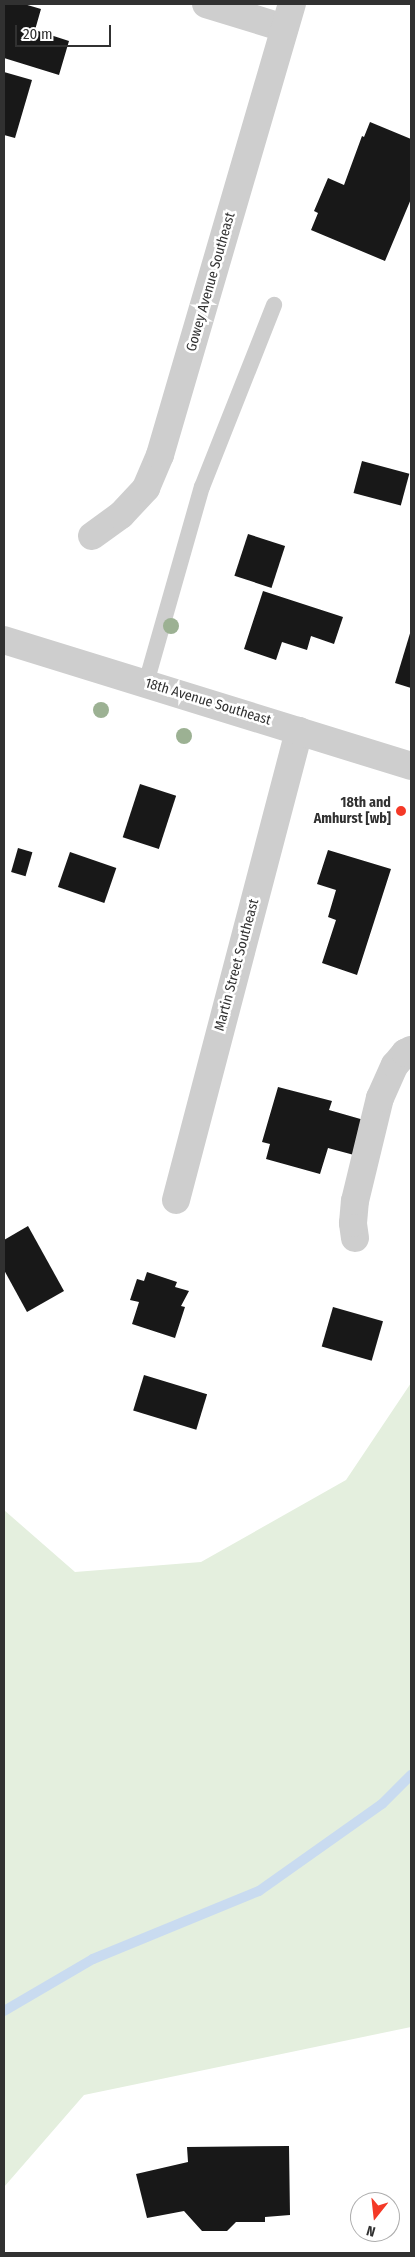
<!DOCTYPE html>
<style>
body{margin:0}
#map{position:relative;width:415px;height:2257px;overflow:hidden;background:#fff;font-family:"Fira Sans Condensed",sans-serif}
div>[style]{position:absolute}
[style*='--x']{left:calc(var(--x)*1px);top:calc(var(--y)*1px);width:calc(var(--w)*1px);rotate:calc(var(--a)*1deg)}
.green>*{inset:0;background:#e4efde}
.stream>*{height:10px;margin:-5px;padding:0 5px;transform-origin:5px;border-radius:5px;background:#c9dbf0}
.building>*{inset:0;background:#181818;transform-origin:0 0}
.service>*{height:16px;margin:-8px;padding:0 8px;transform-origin:8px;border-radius:8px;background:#cecece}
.minor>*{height:28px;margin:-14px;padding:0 14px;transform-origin:14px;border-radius:14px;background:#cecece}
.tertiary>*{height:28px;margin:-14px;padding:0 14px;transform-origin:14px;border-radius:14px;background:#cecece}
.trees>*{width:16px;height:16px;margin:-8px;border-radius:50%;background:#9cb193}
.dots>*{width:14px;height:14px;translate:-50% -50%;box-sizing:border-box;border:2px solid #fff;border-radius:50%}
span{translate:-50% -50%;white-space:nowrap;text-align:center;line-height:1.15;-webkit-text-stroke:5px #fff;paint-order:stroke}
.street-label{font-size:14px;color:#313131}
.poi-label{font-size:14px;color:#313131;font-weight:700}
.right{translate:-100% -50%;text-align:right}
.frame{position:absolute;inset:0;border:5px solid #313131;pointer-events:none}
.north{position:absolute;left:350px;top:2192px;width:50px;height:50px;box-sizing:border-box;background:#fff;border:1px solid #adadad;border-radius:50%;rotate:196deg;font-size:14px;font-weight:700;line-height:20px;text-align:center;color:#313131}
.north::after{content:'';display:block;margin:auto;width:18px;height:22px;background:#f43927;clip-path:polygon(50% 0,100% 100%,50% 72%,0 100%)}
.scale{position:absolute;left:15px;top:25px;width:96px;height:22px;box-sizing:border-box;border:2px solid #313131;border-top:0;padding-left:6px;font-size:15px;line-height:18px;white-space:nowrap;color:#313131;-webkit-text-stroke:4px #fff;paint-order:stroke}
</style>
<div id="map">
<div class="green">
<i style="clip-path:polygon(411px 1383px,411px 2027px,84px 2095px,4px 2187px,4px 1510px,75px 1572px,201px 1562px,346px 1480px)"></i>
</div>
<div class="stream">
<i style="--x:4;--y:2011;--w:103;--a:-30.3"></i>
<i style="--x:93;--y:1959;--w:179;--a:-22.3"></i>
<i style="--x:259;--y:1891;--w:151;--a:-35.3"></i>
<i style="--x:382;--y:1804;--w:41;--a:-45"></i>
</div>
<div class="building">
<i style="clip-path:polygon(4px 4px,24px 4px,41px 9px,35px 30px,69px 41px,59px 75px,4px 58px)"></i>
<i style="clip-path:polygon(4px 72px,32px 80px,15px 138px,4px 135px)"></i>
<i style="clip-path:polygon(370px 122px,411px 139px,411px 199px,385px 261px,311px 230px,318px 213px,314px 211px,328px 178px,344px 185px,362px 136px,364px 137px)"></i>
<i style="left:362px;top:461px;width:49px;height:33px;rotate:15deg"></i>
<i style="left:248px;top:534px;width:39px;height:44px;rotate:18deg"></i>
<i style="clip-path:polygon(263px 591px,343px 617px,334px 644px,311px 636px,307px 650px,282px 642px,276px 660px,244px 649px)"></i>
<i style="clip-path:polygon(411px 630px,411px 688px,395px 683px)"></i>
<i style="left:140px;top:784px;width:38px;height:56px;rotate:18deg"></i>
<i style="left:18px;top:848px;width:15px;height:25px;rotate:16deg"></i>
<i style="clip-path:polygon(328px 850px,391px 869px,357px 975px,322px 963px,336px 920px,328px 917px,336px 890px,317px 884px)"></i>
<i style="left:70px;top:852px;width:49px;height:37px;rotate:19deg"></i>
<i style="clip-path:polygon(278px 1087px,332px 1101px,329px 1110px,364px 1120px,354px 1155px,328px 1148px,320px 1174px,266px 1159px,270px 1144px,262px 1142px)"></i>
<i style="clip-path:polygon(28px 1226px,64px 1291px,27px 1312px,4px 1270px,4px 1240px)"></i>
<i style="clip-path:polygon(147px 1272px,177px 1282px,175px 1287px,189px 1291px,181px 1306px,185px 1307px,175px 1338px,132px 1324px,139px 1302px,130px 1300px,137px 1279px,144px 1281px)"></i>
<i style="left:333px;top:1307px;width:52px;height:41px;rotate:16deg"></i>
<i style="left:144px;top:1375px;width:66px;height:37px;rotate:17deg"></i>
<i style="clip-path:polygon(289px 2146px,290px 2215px,265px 2217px,265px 2222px,236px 2222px,227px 2231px,202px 2231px,184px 2211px,147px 2218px,136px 2174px,188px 2162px,187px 2147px)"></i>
</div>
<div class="service">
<i style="--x:146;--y:683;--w:204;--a:-74.1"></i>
<i style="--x:202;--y:487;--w:196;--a:-68.4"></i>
</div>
<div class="minor">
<i style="--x:206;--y:4;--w:82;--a:17.1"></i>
<i style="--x:92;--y:536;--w:36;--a:-36"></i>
<i style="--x:121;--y:515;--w:37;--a:-47"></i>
<i style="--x:146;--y:488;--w:36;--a:-67"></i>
<i style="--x:160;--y:455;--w:470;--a:-73.7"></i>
<i style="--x:176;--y:1200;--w:485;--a:-75.3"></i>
<i style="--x:355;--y:1238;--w:15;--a:-98"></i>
<i style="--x:353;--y:1223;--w:22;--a:-85"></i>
<i style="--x:355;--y:1201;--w:106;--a:-76.4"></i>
<i style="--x:380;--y:1098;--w:36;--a:-66"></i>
<i style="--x:395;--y:1065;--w:16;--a:-50"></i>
<i style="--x:405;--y:1053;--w:7;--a:-27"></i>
</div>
<div class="tertiary">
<i style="--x:4;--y:640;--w:426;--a:17.2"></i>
</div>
<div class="trees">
<i style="left:171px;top:626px"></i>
<i style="left:101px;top:710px"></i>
<i style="left:184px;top:736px"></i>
</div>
<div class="dots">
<i style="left:401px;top:811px;background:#f43927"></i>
</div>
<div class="street-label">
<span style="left:211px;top:282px;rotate:-74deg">Gowey Avenue Southeast</span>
<span style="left:208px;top:702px;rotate:17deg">18th Avenue Southeast</span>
<span style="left:237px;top:965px;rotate:-75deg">Martin Street Southeast</span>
</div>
<div class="poi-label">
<span class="right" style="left:391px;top:811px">18th and<br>Amhurst [wb]</span>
</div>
<div class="frame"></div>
<div class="north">N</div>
<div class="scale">20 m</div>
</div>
